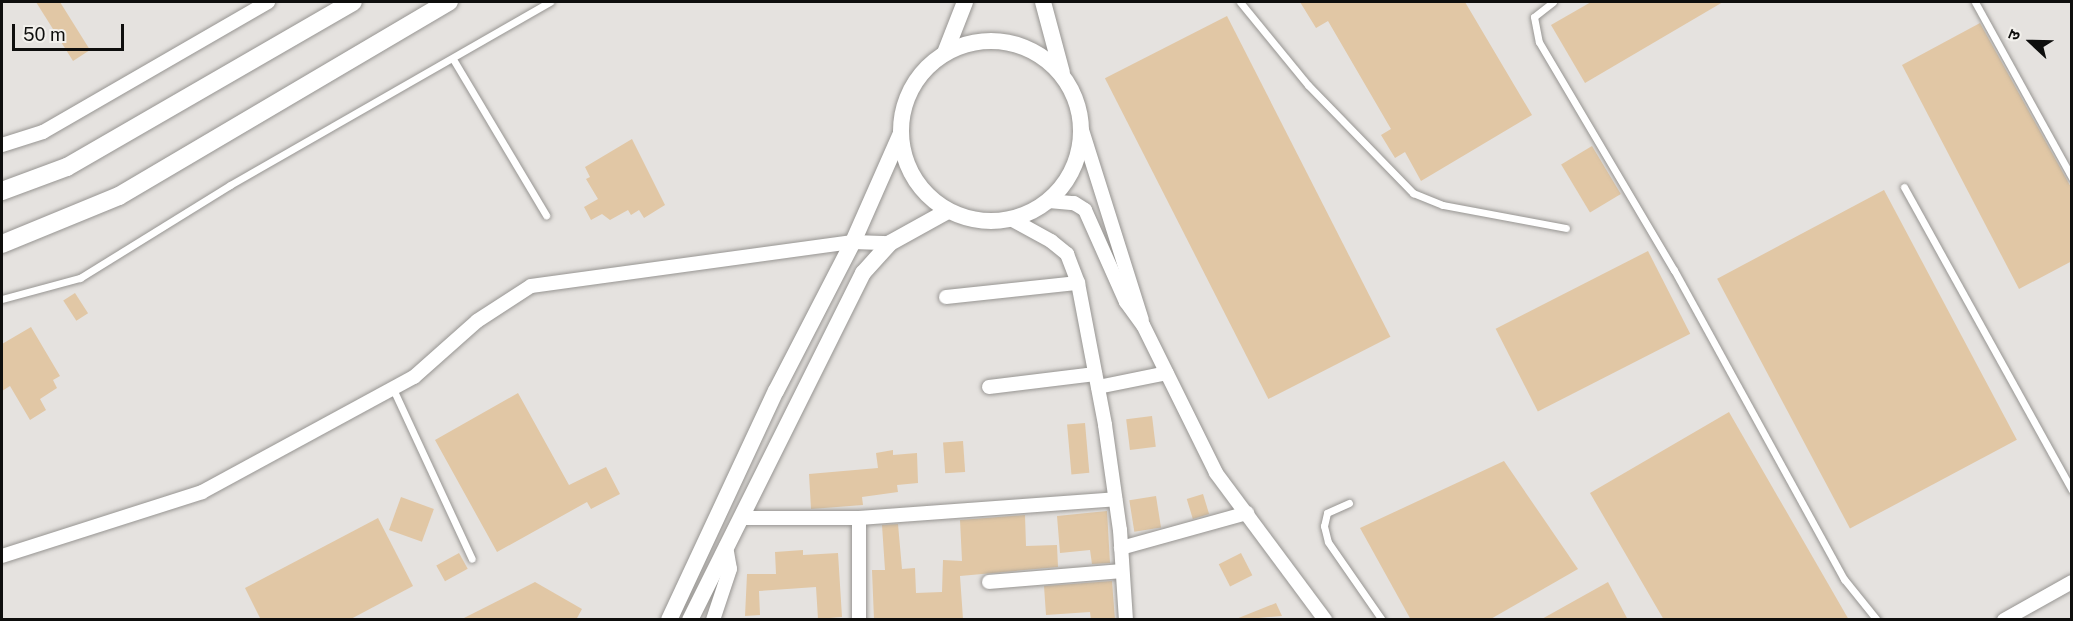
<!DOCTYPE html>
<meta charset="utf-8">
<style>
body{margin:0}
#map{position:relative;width:2073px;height:621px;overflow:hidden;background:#e5e2df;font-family:"Public Sans","Noto Sans Devanagari",sans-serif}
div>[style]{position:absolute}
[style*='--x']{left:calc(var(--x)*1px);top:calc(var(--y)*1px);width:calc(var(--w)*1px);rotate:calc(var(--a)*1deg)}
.building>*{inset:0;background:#e1c7a5;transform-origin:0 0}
.roads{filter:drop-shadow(0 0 2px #979592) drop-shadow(0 0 2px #979592)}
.service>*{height:7px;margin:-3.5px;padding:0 3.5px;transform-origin:3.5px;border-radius:3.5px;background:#fff}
.minor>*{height:14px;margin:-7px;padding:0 7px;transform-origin:7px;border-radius:7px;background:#fff}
.tertiary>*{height:16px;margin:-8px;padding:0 8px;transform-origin:8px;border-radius:8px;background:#fff}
.tertiary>.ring{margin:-8px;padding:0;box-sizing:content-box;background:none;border:16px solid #fff;border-radius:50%}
.secondary>*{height:18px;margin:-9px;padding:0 9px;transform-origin:9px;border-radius:9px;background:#fff}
span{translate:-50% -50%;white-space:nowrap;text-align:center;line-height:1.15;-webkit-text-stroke:6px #f2f0ec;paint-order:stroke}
.frame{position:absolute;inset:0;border:3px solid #0e0e0d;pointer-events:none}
.north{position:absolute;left:2001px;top:12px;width:60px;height:60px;-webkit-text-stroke:4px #f2f0ec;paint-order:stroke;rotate:292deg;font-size:16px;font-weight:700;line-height:24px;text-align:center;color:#0e0e0d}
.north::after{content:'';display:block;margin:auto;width:21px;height:27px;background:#0e0e0d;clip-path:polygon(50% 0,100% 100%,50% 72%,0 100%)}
.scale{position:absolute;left:12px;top:24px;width:112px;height:27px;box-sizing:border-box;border:3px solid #0e0e0d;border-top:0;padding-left:8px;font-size:18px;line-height:21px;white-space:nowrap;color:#0e0e0d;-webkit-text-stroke:4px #f2f0ec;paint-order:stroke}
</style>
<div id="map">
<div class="building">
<i style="clip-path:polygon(36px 2px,60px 2px,90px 50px,73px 61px)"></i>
<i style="clip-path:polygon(1300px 2px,1465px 2px,1532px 115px,1421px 181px,1405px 152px,1395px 158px,1381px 135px,1391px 129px,1328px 21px,1316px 28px)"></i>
<i style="clip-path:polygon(1591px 2px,1723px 2px,1585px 83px,1551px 25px)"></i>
<i style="left:1227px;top:16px;width:360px;height:137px;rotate:63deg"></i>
<i style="clip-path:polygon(1980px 23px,2072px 189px,2072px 261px,2019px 289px,1902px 65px)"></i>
<i style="clip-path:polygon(632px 139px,665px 205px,644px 218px,639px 210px,631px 215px,628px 210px,610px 220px,602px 214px,591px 220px,584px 207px,598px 199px,586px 179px,590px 177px,585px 167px)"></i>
<i style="left:1592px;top:146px;width:56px;height:36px;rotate:59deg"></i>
<i style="left:1884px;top:190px;width:283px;height:189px;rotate:62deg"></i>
<i style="left:1648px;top:251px;width:93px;height:171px;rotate:63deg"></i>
<i style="left:75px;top:293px;width:24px;height:14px;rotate:57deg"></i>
<i style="clip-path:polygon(31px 327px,60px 376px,53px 380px,57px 388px,40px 399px,46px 410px,30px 420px,10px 386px,2px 391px,2px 344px)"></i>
<i style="clip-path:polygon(518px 393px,569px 485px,606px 467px,620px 494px,591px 509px,587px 502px,497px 552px,435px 440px)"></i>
<i style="clip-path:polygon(1729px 412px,1849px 620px,1664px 620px,1590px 493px)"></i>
<i style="left:1152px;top:416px;width:31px;height:26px;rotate:83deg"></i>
<i style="left:1085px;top:423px;width:50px;height:18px;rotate:85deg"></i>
<i style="left:963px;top:441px;width:31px;height:20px;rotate:86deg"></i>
<i style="clip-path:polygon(893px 450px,893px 455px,917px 453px,918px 483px,897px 485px,898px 492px,862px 497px,863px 505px,811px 509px,809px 474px,878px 468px,876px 453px)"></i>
<i style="clip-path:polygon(1504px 461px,1578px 569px,1489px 620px,1411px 620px,1360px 528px)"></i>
<i style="left:1203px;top:494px;width:21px;height:17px;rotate:73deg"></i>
<i style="left:1156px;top:496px;width:32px;height:27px;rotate:81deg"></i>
<i style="left:401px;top:497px;width:35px;height:35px;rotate:20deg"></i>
<i style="clip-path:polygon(1107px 511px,1110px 563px,1092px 564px,1090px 550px,1060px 553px,1057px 516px)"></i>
<i style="clip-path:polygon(1025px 515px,1026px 546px,1057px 545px,1058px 567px,960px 576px,963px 619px,874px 620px,872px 570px,885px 570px,882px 525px,898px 524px,902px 569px,915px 568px,916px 593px,942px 592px,943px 560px,962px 561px,960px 520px)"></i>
<i style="clip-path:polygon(378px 518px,413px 586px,349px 620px,261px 620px,245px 588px)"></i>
<i style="clip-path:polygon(803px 550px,803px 555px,838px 553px,842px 617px,818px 619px,816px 587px,759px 591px,760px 615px,745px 616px,747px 574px,776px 574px,775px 552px)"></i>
<i style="left:459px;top:553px;width:18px;height:26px;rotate:61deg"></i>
<i style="left:1241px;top:553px;width:25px;height:25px;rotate:63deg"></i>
<i style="clip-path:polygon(1112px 581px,1115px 620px,1091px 620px,1090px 612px,1046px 615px,1044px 586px)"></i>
<i style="clip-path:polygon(535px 582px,582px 609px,576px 620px,460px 620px)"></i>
<i style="clip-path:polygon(1608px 582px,1628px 620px,1540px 620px)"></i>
<i style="clip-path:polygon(1276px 603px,1282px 616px,1236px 620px,1236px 619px)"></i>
</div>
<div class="roads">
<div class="service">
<i style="--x:1240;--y:2;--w:107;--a:50.7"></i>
<i style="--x:1308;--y:85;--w:151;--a:45.8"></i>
<i style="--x:1413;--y:193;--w:32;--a:22"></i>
<i style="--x:1443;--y:205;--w:125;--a:10.6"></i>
<i style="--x:1553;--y:2;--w:24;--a:142"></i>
<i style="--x:1534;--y:17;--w:25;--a:79"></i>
<i style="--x:1539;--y:42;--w:265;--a:59.4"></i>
<i style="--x:1674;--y:270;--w:353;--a:61.2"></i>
<i style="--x:1844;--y:579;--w:53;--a:51.2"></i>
<i style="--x:1975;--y:2;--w:201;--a:61.1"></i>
<i style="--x:453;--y:59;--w:182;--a:59.2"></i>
<i style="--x:1904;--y:187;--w:346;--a:61"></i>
<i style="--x:2;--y:299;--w:81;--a:-15.1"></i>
<i style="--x:80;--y:278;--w:176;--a:-31.8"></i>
<i style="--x:230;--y:185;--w:369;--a:-29.8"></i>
<i style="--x:393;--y:389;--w:187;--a:65.1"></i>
<i style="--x:1349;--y:503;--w:24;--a:156"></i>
<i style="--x:1327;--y:513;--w:13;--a:103"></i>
<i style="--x:1324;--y:526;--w:16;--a:76"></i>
<i style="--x:1328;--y:542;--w:95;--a:55.3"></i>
</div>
<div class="minor">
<i style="--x:1082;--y:130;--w:199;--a:72.5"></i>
<i style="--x:2;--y:145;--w:43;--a:-17.6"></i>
<i style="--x:43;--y:132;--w:260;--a:-30"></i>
<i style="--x:1049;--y:201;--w:25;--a:5"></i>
<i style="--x:1074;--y:203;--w:13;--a:32"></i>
<i style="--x:1085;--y:210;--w:101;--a:66"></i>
<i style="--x:1126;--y:302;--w:29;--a:54"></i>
<i style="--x:1143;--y:325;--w:165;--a:63.7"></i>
<i style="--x:1216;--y:473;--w:183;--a:53.4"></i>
<i style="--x:1011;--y:219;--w:46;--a:28.8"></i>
<i style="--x:1051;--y:241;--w:21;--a:39"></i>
<i style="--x:1067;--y:254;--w:31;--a:69"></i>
<i style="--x:1078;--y:283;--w:145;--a:79.2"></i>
<i style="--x:1105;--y:425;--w:106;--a:81.9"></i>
<i style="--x:1120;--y:530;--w:90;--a:86.2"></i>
<i style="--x:946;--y:297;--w:133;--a:-6.1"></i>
<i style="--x:989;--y:387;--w:107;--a:-7"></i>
<i style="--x:1098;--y:387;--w:70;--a:-11.5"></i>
<i style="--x:741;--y:518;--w:118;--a:0"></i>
<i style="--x:859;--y:518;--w:257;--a:-4.2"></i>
<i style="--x:859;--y:518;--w:102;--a:90"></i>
<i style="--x:1121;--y:548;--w:131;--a:-15.5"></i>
<i style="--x:2;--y:556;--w:210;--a:-17.7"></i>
<i style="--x:202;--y:492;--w:241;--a:-28.5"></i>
<i style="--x:414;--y:377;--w:84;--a:-41.6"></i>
<i style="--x:477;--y:321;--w:64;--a:-32.9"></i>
<i style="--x:531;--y:286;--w:325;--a:-7.8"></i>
<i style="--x:853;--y:242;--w:37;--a:2"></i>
<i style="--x:989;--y:582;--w:133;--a:-4.7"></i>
<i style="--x:713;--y:620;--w:54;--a:-71.6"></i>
<i style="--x:730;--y:569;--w:23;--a:-100"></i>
<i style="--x:2004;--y:620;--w:78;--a:-29.2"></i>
</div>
<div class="tertiary">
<i style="--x:1043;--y:2;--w:73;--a:75"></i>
<i class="ring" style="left:901px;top:41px;width:164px;height:164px"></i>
<i style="--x:945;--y:53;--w:55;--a:-68.6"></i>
<i style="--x:669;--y:620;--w:253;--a:-65"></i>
<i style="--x:776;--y:391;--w:168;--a:-62.7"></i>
<i style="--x:853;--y:242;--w:119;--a:-66.2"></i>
<i style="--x:690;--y:620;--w:388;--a:-63.5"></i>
<i style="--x:863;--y:273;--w:40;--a:-48"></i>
<i style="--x:890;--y:243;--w:66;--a:-28.9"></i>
</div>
<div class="secondary">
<i style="--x:2;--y:191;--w:69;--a:-20.3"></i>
<i style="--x:67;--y:167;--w:330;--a:-30"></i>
<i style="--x:2;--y:244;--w:126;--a:-22.3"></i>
<i style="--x:119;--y:196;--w:383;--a:-30.5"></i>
</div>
</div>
<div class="frame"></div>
<div class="north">उ</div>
<div class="scale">50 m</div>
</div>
